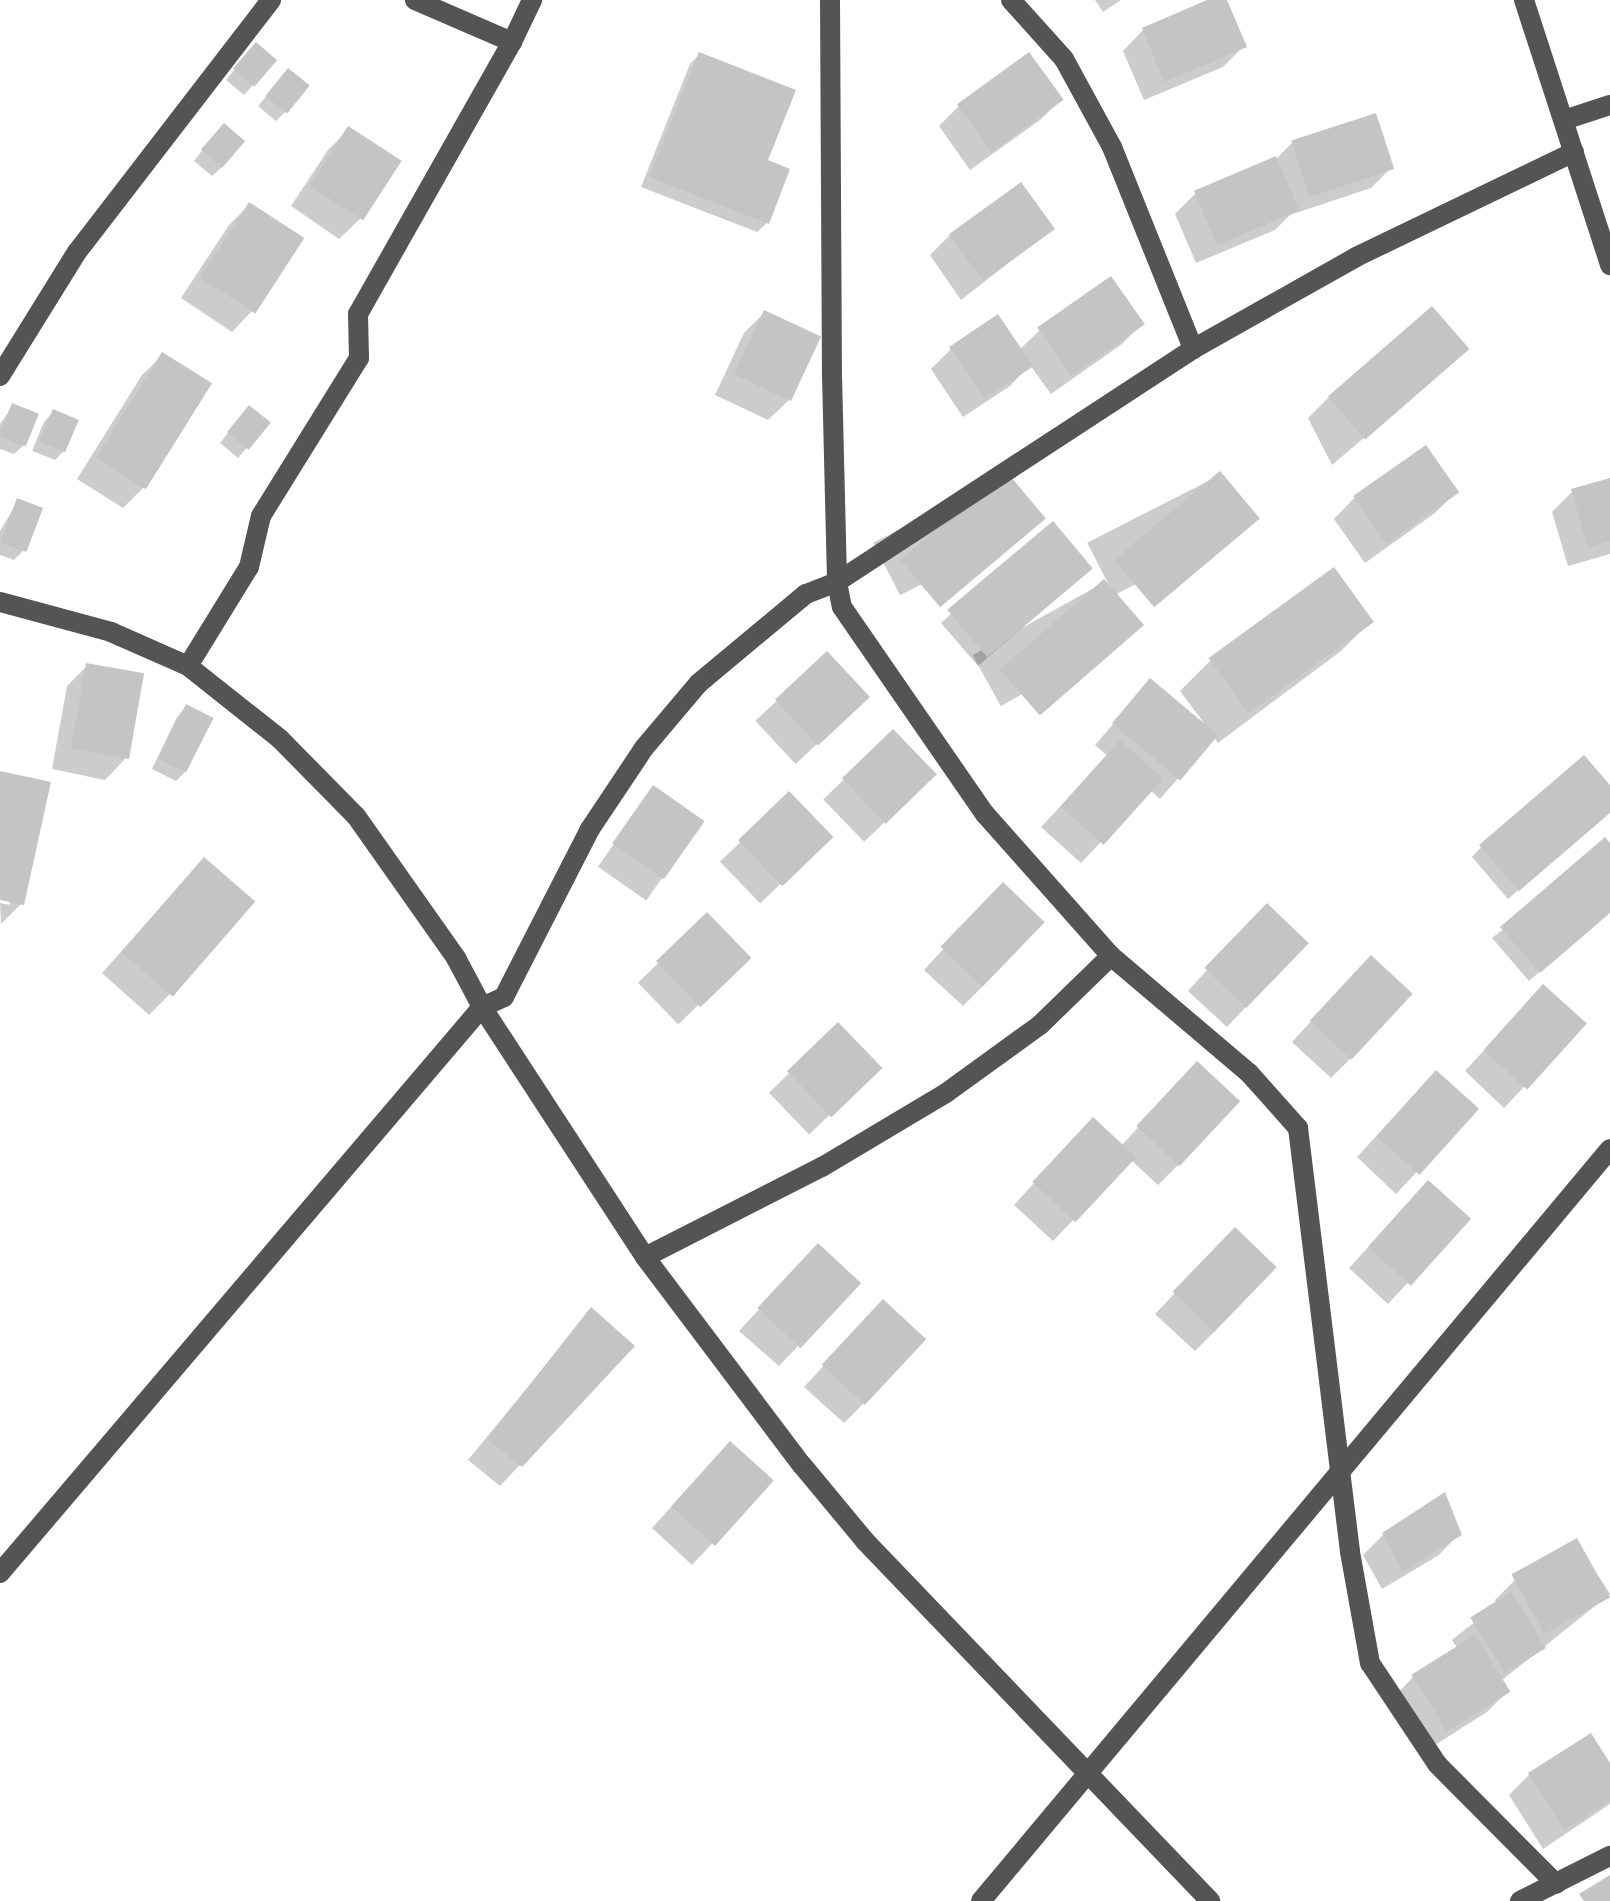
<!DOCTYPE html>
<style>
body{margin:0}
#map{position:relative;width:1610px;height:1901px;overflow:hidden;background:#fff;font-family:Overpass,sans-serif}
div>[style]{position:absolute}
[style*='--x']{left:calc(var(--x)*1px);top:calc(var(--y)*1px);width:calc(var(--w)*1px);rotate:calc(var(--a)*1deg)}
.shadow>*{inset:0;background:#0003;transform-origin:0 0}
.building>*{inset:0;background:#c4c4c4;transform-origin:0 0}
.minor>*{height:20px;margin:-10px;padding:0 10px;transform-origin:10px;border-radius:10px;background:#545454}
span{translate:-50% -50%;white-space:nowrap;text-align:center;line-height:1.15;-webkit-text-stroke:8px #fff;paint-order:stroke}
</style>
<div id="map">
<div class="shadow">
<i style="clip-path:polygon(1095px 0,1121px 0,1103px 12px)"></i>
<i style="clip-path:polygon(1214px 0,1224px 0,1244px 46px,1223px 67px,1144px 100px,1123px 51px,1143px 30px)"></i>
<i style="clip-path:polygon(246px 55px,253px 85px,244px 95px,226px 80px)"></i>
<i style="clip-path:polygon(699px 55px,765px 162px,767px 223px,757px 232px,641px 187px,690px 64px)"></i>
<i style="clip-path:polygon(279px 81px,285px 112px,276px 121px,258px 106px)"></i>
<i style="clip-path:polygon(1061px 100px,1040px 120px,970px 170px,939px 126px,959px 106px)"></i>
<i style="clip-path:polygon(348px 130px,360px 219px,339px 239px,291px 206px,328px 150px)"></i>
<i style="clip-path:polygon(214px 136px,222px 167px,212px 176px,194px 161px)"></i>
<i style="clip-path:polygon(1292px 143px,1391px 168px,1371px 188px,1290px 215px,1275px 230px,1196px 263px,1175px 214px,1196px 193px,1275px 160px)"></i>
<i style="clip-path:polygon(249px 205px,252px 311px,232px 332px,181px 298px,229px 225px)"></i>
<i style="clip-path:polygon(1052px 229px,961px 300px,930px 255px,950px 235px)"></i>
<i style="clip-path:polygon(764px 313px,818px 338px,789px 400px,768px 420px,715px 395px,744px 333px)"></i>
<i style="clip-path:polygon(1142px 324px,1122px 344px,1051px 394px,1030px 365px,1010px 386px,963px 417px,931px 369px,951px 349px,1019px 350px,1040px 330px)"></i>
<i style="clip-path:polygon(1466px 349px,1445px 369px,1332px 465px,1308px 418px,1328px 398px)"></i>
<i style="clip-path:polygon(163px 355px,143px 488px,123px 508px,77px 479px,142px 375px)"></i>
<i style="clip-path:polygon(13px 406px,24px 445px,14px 454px,0 449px,0 424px)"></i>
<i style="clip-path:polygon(53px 412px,64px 451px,55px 460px,32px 451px,44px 422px)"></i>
<i style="clip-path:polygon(240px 418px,268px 423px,238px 458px,220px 443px)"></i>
<i style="clip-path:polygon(1425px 448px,1456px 492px,1435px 513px,1365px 563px,1334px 519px,1354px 498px)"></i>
<i style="left:1006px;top:475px;width:59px;height:149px;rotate:63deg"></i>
<i style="left:1220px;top:475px;width:59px;height:149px;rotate:63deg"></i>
<i style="clip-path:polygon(1610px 481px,1610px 554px,1568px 566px,1552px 512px,1573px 491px)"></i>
<i style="clip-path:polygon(18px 501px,23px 551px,14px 560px,0 555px,0 531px)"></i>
<i style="clip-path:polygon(1333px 570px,1371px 621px,1341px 651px,1218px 743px,1214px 737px,1160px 799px,1150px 790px,1081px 863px,1041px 827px,1108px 756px,1095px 745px,1150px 682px,1204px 723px,1180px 691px,1210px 661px)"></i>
<i style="clip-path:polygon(1080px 578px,978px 666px,941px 623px,951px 614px)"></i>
<i style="left:1103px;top:583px;width:58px;height:149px;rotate:61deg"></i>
<i style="left:827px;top:654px;width:59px;height:98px;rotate:47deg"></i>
<i style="clip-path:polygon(87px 666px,125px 759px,105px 780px,52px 769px,67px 686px)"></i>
<i style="clip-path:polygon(186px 707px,186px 771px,176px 781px,152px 769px,177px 717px)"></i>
<i style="left:893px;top:732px;width:59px;height:97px;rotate:46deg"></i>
<i style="clip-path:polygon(0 774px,21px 904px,1px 924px,0 903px,10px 905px,10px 900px,0 898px)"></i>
<i style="left:653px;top:788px;width:59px;height:96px;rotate:35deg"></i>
<i style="clip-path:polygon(1610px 789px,1610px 811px,1508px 899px,1472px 857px,1481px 847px)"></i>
<i style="left:789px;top:795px;width:58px;height:96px;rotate:46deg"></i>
<i style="clip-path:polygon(1610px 847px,1610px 911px,1529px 981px,1492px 938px)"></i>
<i style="clip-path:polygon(184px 881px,169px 995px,149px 1015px,102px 973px)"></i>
<i style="clip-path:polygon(983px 906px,983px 986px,963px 1006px,924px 970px)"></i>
<i style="left:707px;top:916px;width:58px;height:96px;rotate:46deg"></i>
<i style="clip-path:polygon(1247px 926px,1306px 943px,1227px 1027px,1188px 991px)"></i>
<i style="clip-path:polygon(1351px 978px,1351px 1058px,1331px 1078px,1292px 1042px)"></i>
<i style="clip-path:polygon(1523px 1008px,1524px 1087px,1504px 1108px,1465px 1071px)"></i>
<i style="left:838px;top:1026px;width:58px;height:96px;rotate:46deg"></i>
<i style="clip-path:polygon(1177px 1085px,1178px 1165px,1158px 1185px,1131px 1160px,1053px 1241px,1014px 1205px,1073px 1141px,1121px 1146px)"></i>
<i style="clip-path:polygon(1416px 1093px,1475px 1110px,1396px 1194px,1357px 1157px)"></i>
<i style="clip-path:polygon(1408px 1204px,1467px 1219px,1388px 1304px,1349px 1268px)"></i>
<i style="clip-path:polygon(1215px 1251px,1215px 1331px,1195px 1351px,1155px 1314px)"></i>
<i style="clip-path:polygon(798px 1267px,858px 1283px,779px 1366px,739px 1331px)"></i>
<i style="clip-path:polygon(591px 1310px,631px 1346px,500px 1486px,468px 1460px)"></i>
<i style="clip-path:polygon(863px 1323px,864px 1403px,844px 1423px,804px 1387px)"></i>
<i style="clip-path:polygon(710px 1464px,771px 1481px,692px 1565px,652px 1528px)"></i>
<i style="clip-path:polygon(1459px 1534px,1439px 1555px,1382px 1589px,1363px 1555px,1383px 1535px)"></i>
<i style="clip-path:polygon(1576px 1541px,1610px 1594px,1501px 1681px,1507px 1692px,1487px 1712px,1427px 1750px,1393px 1698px,1413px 1677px,1458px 1649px,1452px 1640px,1497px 1604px,1495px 1600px,1515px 1580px)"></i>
<i style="clip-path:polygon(1590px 1736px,1610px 1767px,1610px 1804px,1543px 1849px,1509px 1795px,1529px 1775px)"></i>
</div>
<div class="building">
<i style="clip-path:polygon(1207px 0,1227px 0,1247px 47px,1164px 82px,1142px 28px)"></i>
<i style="left:256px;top:42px;width:28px;height:35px;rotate:41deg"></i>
<i style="clip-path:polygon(699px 52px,796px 90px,768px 160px,790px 169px,769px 224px,649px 177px)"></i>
<i style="left:1029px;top:52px;width:59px;height:89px;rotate:54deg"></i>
<i style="left:288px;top:68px;width:28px;height:36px;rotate:39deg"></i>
<i style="left:1376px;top:113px;width:59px;height:89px;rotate:72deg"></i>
<i style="left:224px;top:123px;width:28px;height:35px;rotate:41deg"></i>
<i style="left:348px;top:126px;width:64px;height:71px;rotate:33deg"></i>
<i style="left:1276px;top:156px;width:59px;height:89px;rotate:67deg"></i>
<i style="left:1021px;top:182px;width:58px;height:89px;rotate:54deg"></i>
<i style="left:249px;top:202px;width:66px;height:90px;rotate:33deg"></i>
<i style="left:1111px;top:276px;width:59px;height:90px;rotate:55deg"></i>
<i style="left:1432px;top:306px;width:57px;height:138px;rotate:49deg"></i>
<i style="left:764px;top:310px;width:63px;height:71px;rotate:25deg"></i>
<i style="left:998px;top:314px;width:63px;height:59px;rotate:56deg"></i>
<i style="left:162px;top:352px;width:59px;height:125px;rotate:32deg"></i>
<i style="left:12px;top:403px;width:29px;height:35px;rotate:22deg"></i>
<i style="left:249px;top:405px;width:28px;height:35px;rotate:39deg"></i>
<i style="left:53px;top:409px;width:28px;height:35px;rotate:23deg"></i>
<i style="left:1426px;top:445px;width:58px;height:89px;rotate:55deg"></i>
<i style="left:1006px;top:471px;width:62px;height:138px;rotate:50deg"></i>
<i style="left:1220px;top:471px;width:62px;height:138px;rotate:50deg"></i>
<i style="clip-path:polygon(1610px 478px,1610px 541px,1588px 548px,1571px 489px)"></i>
<i style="left:17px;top:498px;width:28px;height:47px;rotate:21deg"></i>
<i style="left:1053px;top:521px;width:62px;height:138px;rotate:50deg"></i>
<i style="left:1334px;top:567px;width:68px;height:155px;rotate:54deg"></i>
<i style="left:1104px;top:579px;width:61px;height:138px;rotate:49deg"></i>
<i style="left:827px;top:651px;width:63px;height:71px;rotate:47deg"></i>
<i style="left:86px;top:663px;width:59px;height:87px;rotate:10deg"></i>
<i style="left:1150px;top:678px;width:89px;height:59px;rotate:40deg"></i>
<i style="left:186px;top:704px;width:31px;height:61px;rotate:27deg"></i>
<i style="left:893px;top:729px;width:63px;height:71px;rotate:46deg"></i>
<i style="left:1120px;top:740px;width:58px;height:89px;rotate:42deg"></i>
<i style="clip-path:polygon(1584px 755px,1610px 785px,1610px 813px,1519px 891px,1479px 845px)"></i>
<i style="clip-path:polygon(0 771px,51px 782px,24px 905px,0 900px)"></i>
<i style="left:653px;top:785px;width:63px;height:71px;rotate:35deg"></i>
<i style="left:789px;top:791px;width:64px;height:71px;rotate:46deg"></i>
<i style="clip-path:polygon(1605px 837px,1610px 843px,1610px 913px,1540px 973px,1500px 927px)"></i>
<i style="left:204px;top:857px;width:68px;height:126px;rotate:41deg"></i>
<i style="left:1003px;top:882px;width:58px;height:90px;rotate:44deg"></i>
<i style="left:1267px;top:903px;width:58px;height:90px;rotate:44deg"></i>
<i style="left:707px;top:912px;width:64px;height:71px;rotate:46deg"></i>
<i style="left:1371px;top:955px;width:57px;height:90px;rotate:43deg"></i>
<i style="left:1543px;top:984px;width:59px;height:89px;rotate:42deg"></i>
<i style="left:838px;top:1022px;width:64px;height:71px;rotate:46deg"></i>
<i style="left:1197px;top:1061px;width:59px;height:89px;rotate:43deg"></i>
<i style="left:1436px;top:1070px;width:58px;height:89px;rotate:42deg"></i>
<i style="left:1093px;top:1117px;width:59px;height:89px;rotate:43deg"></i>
<i style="left:1428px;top:1180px;width:58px;height:90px;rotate:42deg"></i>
<i style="left:1235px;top:1227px;width:58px;height:90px;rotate:44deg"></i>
<i style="left:818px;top:1243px;width:59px;height:89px;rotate:43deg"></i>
<i style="left:883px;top:1299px;width:59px;height:90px;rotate:43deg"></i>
<i style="clip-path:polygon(591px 1307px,635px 1346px,522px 1467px,487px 1439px)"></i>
<i style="left:730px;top:1441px;width:59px;height:88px;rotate:42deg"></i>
<i style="clip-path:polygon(1445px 1492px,1462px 1535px,1403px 1571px,1382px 1533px)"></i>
<i style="left:1577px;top:1538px;width:68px;height:75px;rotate:61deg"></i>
<i style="left:1511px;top:1592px;width:66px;height:48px;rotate:58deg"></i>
<i style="left:1475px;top:1635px;width:67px;height:75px;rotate:58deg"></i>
<i style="clip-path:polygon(1591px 1733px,1610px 1763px,1610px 1801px,1564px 1830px,1528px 1773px)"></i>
<i style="clip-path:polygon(1610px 1875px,1610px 1901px,1584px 1901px,1579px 1894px)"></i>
</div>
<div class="minor">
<i style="--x:415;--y:0;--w:106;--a:23.4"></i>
<i style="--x:512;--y:42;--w:47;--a:-64.5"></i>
<i style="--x:830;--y:0;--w:375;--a:89.7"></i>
<i style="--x:832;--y:375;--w:207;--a:88.6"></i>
<i style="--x:837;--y:582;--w:25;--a:79"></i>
<i style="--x:842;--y:607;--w:252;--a:55.4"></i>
<i style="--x:985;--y:814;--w:190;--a:48.4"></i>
<i style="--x:1111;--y:956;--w:181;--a:40.3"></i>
<i style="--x:1249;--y:1073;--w:74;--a:48.3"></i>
<i style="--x:1298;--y:1128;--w:427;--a:83"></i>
<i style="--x:1350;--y:1552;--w:113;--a:79.8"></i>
<i style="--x:1370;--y:1663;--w:121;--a:56.4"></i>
<i style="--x:1437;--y:1764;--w:169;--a:45.2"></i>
<i style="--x:1011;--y:0;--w:79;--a:48.1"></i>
<i style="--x:1064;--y:59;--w:100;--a:61.4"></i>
<i style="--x:1112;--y:147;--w:218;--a:68.1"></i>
<i style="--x:1524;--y:0;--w:279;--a:72"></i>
<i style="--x:1564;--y:120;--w:48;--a:-18.1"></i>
<i style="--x:0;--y:376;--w:146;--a:-58.2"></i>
<i style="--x:77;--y:252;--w:318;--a:-52.4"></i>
<i style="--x:0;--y:602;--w:115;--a:15.1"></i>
<i style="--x:111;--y:632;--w:84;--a:23.8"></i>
<i style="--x:188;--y:666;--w:117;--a:38.4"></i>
<i style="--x:280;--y:739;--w:108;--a:45.4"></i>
<i style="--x:356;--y:816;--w:174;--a:54.8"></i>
<i style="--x:456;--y:958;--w:55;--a:62"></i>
<i style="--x:482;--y:1007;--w:298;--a:56.9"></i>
<i style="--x:645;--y:1257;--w:261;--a:53"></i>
<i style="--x:802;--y:1465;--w:99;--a:50.3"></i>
<i style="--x:865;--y:1541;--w:499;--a:46.2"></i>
<i style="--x:188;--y:666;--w:116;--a:-58.4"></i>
<i style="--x:249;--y:567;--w:52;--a:-76.8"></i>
<i style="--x:261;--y:516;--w:186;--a:-58.2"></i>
<i style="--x:359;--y:358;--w:44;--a:-91.3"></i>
<i style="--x:358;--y:314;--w:313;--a:-60.5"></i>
<i style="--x:645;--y:1257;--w:199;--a:-27"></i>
<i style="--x:822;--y:1167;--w:144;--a:-30.8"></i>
<i style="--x:946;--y:1093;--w:116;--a:-35.9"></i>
<i style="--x:1040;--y:1025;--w:99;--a:-44.2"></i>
<i style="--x:0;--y:1573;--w:743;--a:-49.58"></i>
<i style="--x:482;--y:1007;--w:24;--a:-24"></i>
<i style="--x:504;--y:997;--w:189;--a:-62.9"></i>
<i style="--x:590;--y:829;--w:97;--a:-56.3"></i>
<i style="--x:644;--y:748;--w:85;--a:-49.8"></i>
<i style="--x:699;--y:683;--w:139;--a:-39.8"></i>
<i style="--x:806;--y:594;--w:33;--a:-21"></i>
<i style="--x:837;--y:582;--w:425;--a:-33.2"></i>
<i style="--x:1193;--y:349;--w:187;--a:-29.4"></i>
<i style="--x:1356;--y:257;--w:242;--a:-25.7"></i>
<i style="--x:981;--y:1901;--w:980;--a:-50.09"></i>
<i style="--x:1520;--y:1901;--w:101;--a:-26.6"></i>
</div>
</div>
